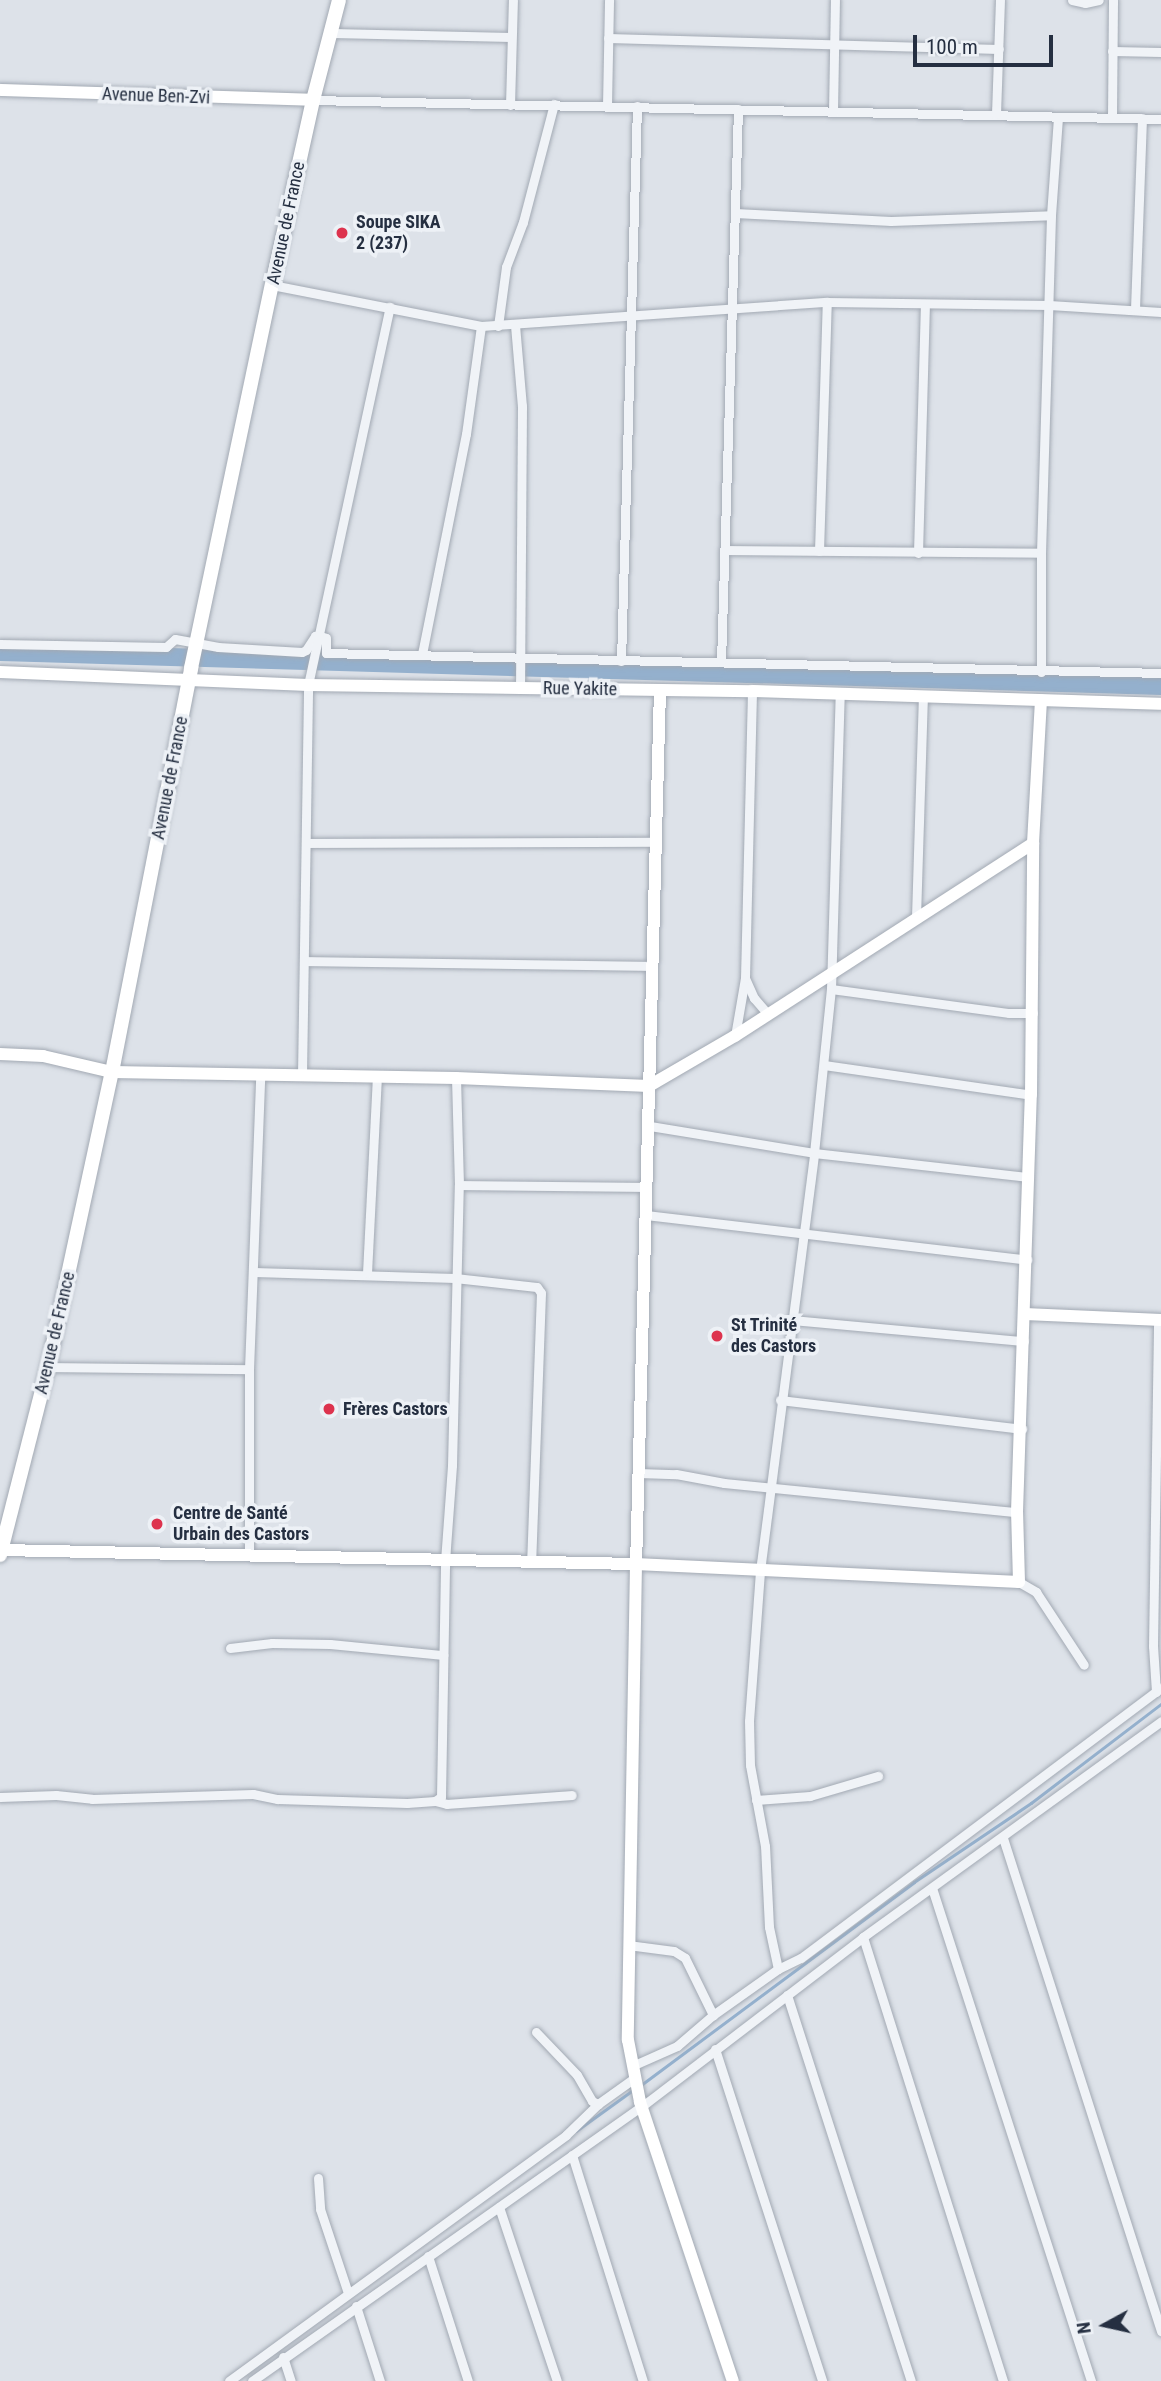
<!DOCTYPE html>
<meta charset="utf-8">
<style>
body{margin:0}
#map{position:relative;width:1161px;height:2381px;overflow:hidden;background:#dde2e9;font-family:"Roboto Condensed",sans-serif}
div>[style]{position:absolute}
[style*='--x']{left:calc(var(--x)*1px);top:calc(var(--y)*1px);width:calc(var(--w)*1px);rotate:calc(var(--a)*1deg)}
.stream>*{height:2.5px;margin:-1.25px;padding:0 1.25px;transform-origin:1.25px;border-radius:1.25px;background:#94b0cd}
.river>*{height:18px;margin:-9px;padding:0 9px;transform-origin:9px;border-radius:9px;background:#94b0cd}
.roads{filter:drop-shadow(0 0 2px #a2a9b3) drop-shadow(0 0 2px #a2a9b3)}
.street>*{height:9px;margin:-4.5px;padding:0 4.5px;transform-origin:4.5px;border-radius:4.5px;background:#f0f3f7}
.secondary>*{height:12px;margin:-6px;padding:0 6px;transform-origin:6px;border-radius:6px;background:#fff}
.primary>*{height:14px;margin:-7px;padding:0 7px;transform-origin:7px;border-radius:7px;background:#fff}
.dots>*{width:19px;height:19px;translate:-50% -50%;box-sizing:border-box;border:4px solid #edf1f6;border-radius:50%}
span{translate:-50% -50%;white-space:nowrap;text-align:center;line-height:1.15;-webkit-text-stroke:7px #edf1f6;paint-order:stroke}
.street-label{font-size:18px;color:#252f41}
.poi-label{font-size:18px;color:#252f41;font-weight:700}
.left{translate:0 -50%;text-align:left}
.north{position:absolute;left:1070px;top:2290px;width:70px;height:70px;-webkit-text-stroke:5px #edf1f6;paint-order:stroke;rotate:262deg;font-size:19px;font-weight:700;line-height:28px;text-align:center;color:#252f41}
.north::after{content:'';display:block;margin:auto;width:24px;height:32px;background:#252f41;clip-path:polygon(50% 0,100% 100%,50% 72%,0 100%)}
.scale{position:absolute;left:913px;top:35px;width:140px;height:32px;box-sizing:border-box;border:4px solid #252f41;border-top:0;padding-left:9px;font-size:21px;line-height:24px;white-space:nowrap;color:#252f41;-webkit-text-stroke:5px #edf1f6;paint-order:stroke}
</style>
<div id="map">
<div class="stream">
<i style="--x:641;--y:2085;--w:340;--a:-36.6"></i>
<i style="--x:914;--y:1882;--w:141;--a:-34"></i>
<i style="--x:1031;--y:1803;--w:163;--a:-37.3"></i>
<i style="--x:576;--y:2131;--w:70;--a:-35.7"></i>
</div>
<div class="river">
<i style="--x:0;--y:652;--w:1161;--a:1.68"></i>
</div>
<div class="roads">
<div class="street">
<i style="--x:1072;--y:0;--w:13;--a:13"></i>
<i style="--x:1085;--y:3;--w:14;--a:-12"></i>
<i style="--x:332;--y:33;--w:179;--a:1.3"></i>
<i style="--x:608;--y:38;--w:391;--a:1.6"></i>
<i style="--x:1112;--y:51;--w:49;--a:1.2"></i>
<i style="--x:313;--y:100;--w:848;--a:1.28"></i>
<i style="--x:510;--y:105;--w:105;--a:-88.4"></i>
<i style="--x:607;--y:106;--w:106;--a:-88.9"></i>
<i style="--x:833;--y:112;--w:112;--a:-89"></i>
<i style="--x:996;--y:114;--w:114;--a:-88"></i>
<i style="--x:1112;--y:116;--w:116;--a:-89.5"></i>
<i style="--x:735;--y:213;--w:156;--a:2.9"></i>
<i style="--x:891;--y:221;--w:160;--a:-2.1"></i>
<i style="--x:272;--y:285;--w:213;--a:11.1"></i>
<i style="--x:481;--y:326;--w:347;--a:-4"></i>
<i style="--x:827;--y:302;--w:222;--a:0.8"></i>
<i style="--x:1049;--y:305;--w:112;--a:3.6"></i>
<i style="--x:1135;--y:309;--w:191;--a:-87.9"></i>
<i style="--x:515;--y:325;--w:81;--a:85.1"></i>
<i style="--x:522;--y:406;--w:282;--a:90.4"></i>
<i style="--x:498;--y:326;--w:60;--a:-82.3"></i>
<i style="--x:506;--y:267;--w:48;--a:-69.3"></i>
<i style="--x:523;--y:222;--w:122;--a:-75.3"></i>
<i style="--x:726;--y:550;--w:315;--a:0.5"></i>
<i style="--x:819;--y:551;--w:249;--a:-88.2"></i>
<i style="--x:918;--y:553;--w:248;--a:-88.4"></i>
<i style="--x:0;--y:644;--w:166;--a:1"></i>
<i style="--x:166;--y:647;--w:12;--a:-42"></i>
<i style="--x:175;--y:639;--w:44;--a:10.5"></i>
<i style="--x:218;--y:647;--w:84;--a:3.4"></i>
<i style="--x:302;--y:652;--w:4;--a:-27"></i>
<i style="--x:306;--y:650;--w:17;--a:-57"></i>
<i style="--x:315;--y:636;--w:5;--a:0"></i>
<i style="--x:320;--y:636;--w:6;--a:18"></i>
<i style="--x:326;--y:638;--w:15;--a:90"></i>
<i style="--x:326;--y:653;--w:835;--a:1.37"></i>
<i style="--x:422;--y:654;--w:224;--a:-78.7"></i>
<i style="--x:466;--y:434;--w:109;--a:-82.1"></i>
<i style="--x:621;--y:661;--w:555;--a:-88.35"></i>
<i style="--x:721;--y:662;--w:553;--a:-88.24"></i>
<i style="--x:1041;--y:672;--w:119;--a:-90"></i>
<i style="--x:1041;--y:553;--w:338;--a:-88.3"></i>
<i style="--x:1051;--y:215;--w:97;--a:-85.9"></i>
<i style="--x:307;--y:843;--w:350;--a:-0.2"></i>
<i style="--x:916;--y:917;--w:220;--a:-88.2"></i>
<i style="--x:304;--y:961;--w:348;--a:0.8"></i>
<i style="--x:745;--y:978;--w:22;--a:66"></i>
<i style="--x:754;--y:998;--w:21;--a:49"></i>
<i style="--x:831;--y:989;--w:180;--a:7.7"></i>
<i style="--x:1009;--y:1013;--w:24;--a:0"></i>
<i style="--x:735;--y:1036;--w:59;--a:-80.2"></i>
<i style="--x:745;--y:978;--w:287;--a:-88.6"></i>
<i style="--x:824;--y:1065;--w:209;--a:8.2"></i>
<i style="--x:302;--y:1075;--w:390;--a:-89.1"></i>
<i style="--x:308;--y:685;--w:387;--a:-77.8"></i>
<i style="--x:650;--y:1126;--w:166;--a:9.3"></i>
<i style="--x:814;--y:1153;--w:214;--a:6.4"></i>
<i style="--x:459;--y:1185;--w:187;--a:0.6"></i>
<i style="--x:646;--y:1215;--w:384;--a:6.7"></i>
<i style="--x:254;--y:1272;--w:201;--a:1.7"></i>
<i style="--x:455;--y:1278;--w:82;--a:6.3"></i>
<i style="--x:537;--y:1287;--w:7;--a:56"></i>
<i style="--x:541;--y:1293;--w:270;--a:92.1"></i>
<i style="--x:367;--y:1273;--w:196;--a:-87.1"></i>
<i style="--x:791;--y:1320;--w:234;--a:5.2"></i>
<i style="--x:48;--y:1367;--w:201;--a:0.6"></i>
<i style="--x:780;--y:1400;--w:244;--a:6.8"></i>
<i style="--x:638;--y:1473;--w:38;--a:2"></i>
<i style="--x:676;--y:1474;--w:49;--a:10.6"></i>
<i style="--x:724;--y:1483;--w:294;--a:5.7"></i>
<i style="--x:249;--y:1555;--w:186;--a:-90"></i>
<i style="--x:249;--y:1369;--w:293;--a:-87.8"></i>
<i style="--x:1019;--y:1582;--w:20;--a:30"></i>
<i style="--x:1036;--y:1592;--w:87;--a:56.7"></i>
<i style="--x:230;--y:1648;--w:42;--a:-6.8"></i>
<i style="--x:272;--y:1643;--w:58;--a:1"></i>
<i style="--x:330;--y:1644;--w:114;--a:5.6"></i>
<i style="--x:1156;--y:1692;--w:46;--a:-93.7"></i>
<i style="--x:1153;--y:1646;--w:326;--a:-89.1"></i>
<i style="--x:0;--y:1797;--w:56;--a:-2"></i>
<i style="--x:56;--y:1795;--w:36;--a:6"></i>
<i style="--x:92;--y:1799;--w:161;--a:-1.8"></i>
<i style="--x:253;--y:1794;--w:25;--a:12"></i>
<i style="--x:277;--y:1799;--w:130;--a:1.8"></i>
<i style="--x:407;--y:1803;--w:28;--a:-4"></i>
<i style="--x:435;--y:1801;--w:7;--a:-34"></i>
<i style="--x:441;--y:1797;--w:236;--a:-89"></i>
<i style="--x:445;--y:1561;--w:96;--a:-85.8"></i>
<i style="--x:452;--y:1465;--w:280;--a:-88.6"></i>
<i style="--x:459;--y:1185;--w:107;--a:-91.6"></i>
<i style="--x:756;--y:1800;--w:54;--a:-4.2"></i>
<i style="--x:810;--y:1796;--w:71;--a:-16.4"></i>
<i style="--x:435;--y:1801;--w:12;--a:14"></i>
<i style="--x:447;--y:1804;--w:125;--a:-4.1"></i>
<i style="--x:1003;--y:1838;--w:518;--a:72.23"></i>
<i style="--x:932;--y:1888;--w:518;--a:72.12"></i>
<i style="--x:863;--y:1937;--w:466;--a:72.5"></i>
<i style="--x:628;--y:1945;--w:46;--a:7.4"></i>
<i style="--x:674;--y:1951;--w:13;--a:32"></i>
<i style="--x:685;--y:1958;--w:64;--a:63.8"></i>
<i style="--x:778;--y:1969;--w:43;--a:-102.1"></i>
<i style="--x:769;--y:1927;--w:81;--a:-92.8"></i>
<i style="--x:765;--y:1846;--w:82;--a:-100.5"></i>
<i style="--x:750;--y:1765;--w:44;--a:-91.3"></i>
<i style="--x:749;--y:1721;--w:150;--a:-85.8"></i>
<i style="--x:760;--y:1571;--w:421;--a:-82.6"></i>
<i style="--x:814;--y:1153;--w:165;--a:-84.1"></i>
<i style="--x:831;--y:989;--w:295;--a:-88.3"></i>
<i style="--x:787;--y:1995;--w:405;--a:72.2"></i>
<i style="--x:536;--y:2032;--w:59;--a:46.4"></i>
<i style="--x:577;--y:2075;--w:30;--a:60"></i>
<i style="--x:592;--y:2101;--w:7;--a:27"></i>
<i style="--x:598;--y:2104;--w:43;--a:-35.5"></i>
<i style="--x:715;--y:2049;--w:349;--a:72.1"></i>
<i style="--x:632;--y:2066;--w:49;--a:-24"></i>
<i style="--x:677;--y:2046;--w:48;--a:-40.7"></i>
<i style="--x:713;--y:2015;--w:80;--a:-35.3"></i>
<i style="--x:778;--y:1969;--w:25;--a:-26"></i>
<i style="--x:801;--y:1958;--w:450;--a:-36.9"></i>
<i style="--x:572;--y:2155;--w:237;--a:72.6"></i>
<i style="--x:318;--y:2178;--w:31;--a:86"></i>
<i style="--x:320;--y:2209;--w:89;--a:71.6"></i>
<i style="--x:499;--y:2207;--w:183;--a:71.6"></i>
<i style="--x:428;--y:2256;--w:131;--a:72.3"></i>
<i style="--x:356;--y:2306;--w:79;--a:72.3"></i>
<i style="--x:283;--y:2357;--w:25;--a:72"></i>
<i style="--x:229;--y:2381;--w:417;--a:-36.1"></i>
<i style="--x:566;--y:2135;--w:45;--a:-44.1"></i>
<i style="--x:252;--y:2381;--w:476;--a:-35.2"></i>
<i style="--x:641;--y:2107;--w:280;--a:-37.4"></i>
<i style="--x:863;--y:1937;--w:368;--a:-35.9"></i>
</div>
<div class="secondary">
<i style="--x:0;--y:90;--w:313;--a:1.8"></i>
<i style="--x:0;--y:672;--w:308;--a:2.4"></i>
<i style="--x:308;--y:685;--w:444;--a:0.8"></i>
<i style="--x:752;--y:691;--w:409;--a:1.8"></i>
<i style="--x:660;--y:690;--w:874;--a:91.57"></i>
<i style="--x:636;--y:1564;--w:476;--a:91"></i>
<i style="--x:628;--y:2040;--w:63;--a:79"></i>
<i style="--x:640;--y:2102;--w:294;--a:71.6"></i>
<i style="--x:0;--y:1054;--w:43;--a:2.7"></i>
<i style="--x:43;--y:1056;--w:71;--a:13.1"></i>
<i style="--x:112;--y:1072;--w:344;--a:1"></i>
<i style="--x:456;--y:1078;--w:193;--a:2.4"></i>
<i style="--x:649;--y:1086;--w:99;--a:-30.2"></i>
<i style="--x:735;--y:1036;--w:355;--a:-32.9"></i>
<i style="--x:1025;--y:1314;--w:136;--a:2.5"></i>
<i style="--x:2;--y:1550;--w:634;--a:1.27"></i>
<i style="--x:636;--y:1564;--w:383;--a:2.7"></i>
<i style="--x:1019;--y:1582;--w:70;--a:-91.6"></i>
<i style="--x:1017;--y:1512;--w:417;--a:-88.1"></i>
<i style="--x:1031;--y:1095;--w:252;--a:-89.5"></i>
<i style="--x:1033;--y:843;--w:143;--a:-86.8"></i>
</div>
<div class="primary">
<i style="--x:0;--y:1555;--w:194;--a:-75.7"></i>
<i style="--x:48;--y:1367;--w:302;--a:-77.8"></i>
<i style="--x:112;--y:1072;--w:412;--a:-78.9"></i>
<i style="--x:191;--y:668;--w:391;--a:-78.1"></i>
<i style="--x:272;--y:285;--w:189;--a:-77.5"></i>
<i style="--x:313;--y:100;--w:103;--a:-75.4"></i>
</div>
</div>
<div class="dots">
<i style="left:342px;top:233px;background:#dd334e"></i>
<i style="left:717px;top:1336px;background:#dd334e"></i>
<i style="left:329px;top:1409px;background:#dd334e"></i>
<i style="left:157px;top:1524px;background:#dd334e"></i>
</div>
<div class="street-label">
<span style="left:156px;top:96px;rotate:2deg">Avenue Ben-Zvi</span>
<span style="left:286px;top:223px;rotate:-78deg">Avenue de France</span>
<span style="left:580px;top:689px;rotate:1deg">Rue Yakite</span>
<span style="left:170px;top:778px;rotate:-79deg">Avenue de France</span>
<span style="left:55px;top:1333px;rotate:-77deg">Avenue de France</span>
</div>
<div class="poi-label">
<span class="left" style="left:356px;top:233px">Soupe SIKA<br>2 (237)</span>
<span class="left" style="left:731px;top:1336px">St Trinité<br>des Castors</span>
<span class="left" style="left:343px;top:1409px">Frères Castors</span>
<span class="left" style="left:173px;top:1524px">Centre de Santé<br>Urbain des Castors</span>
</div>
<div class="north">N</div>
<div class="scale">100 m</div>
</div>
